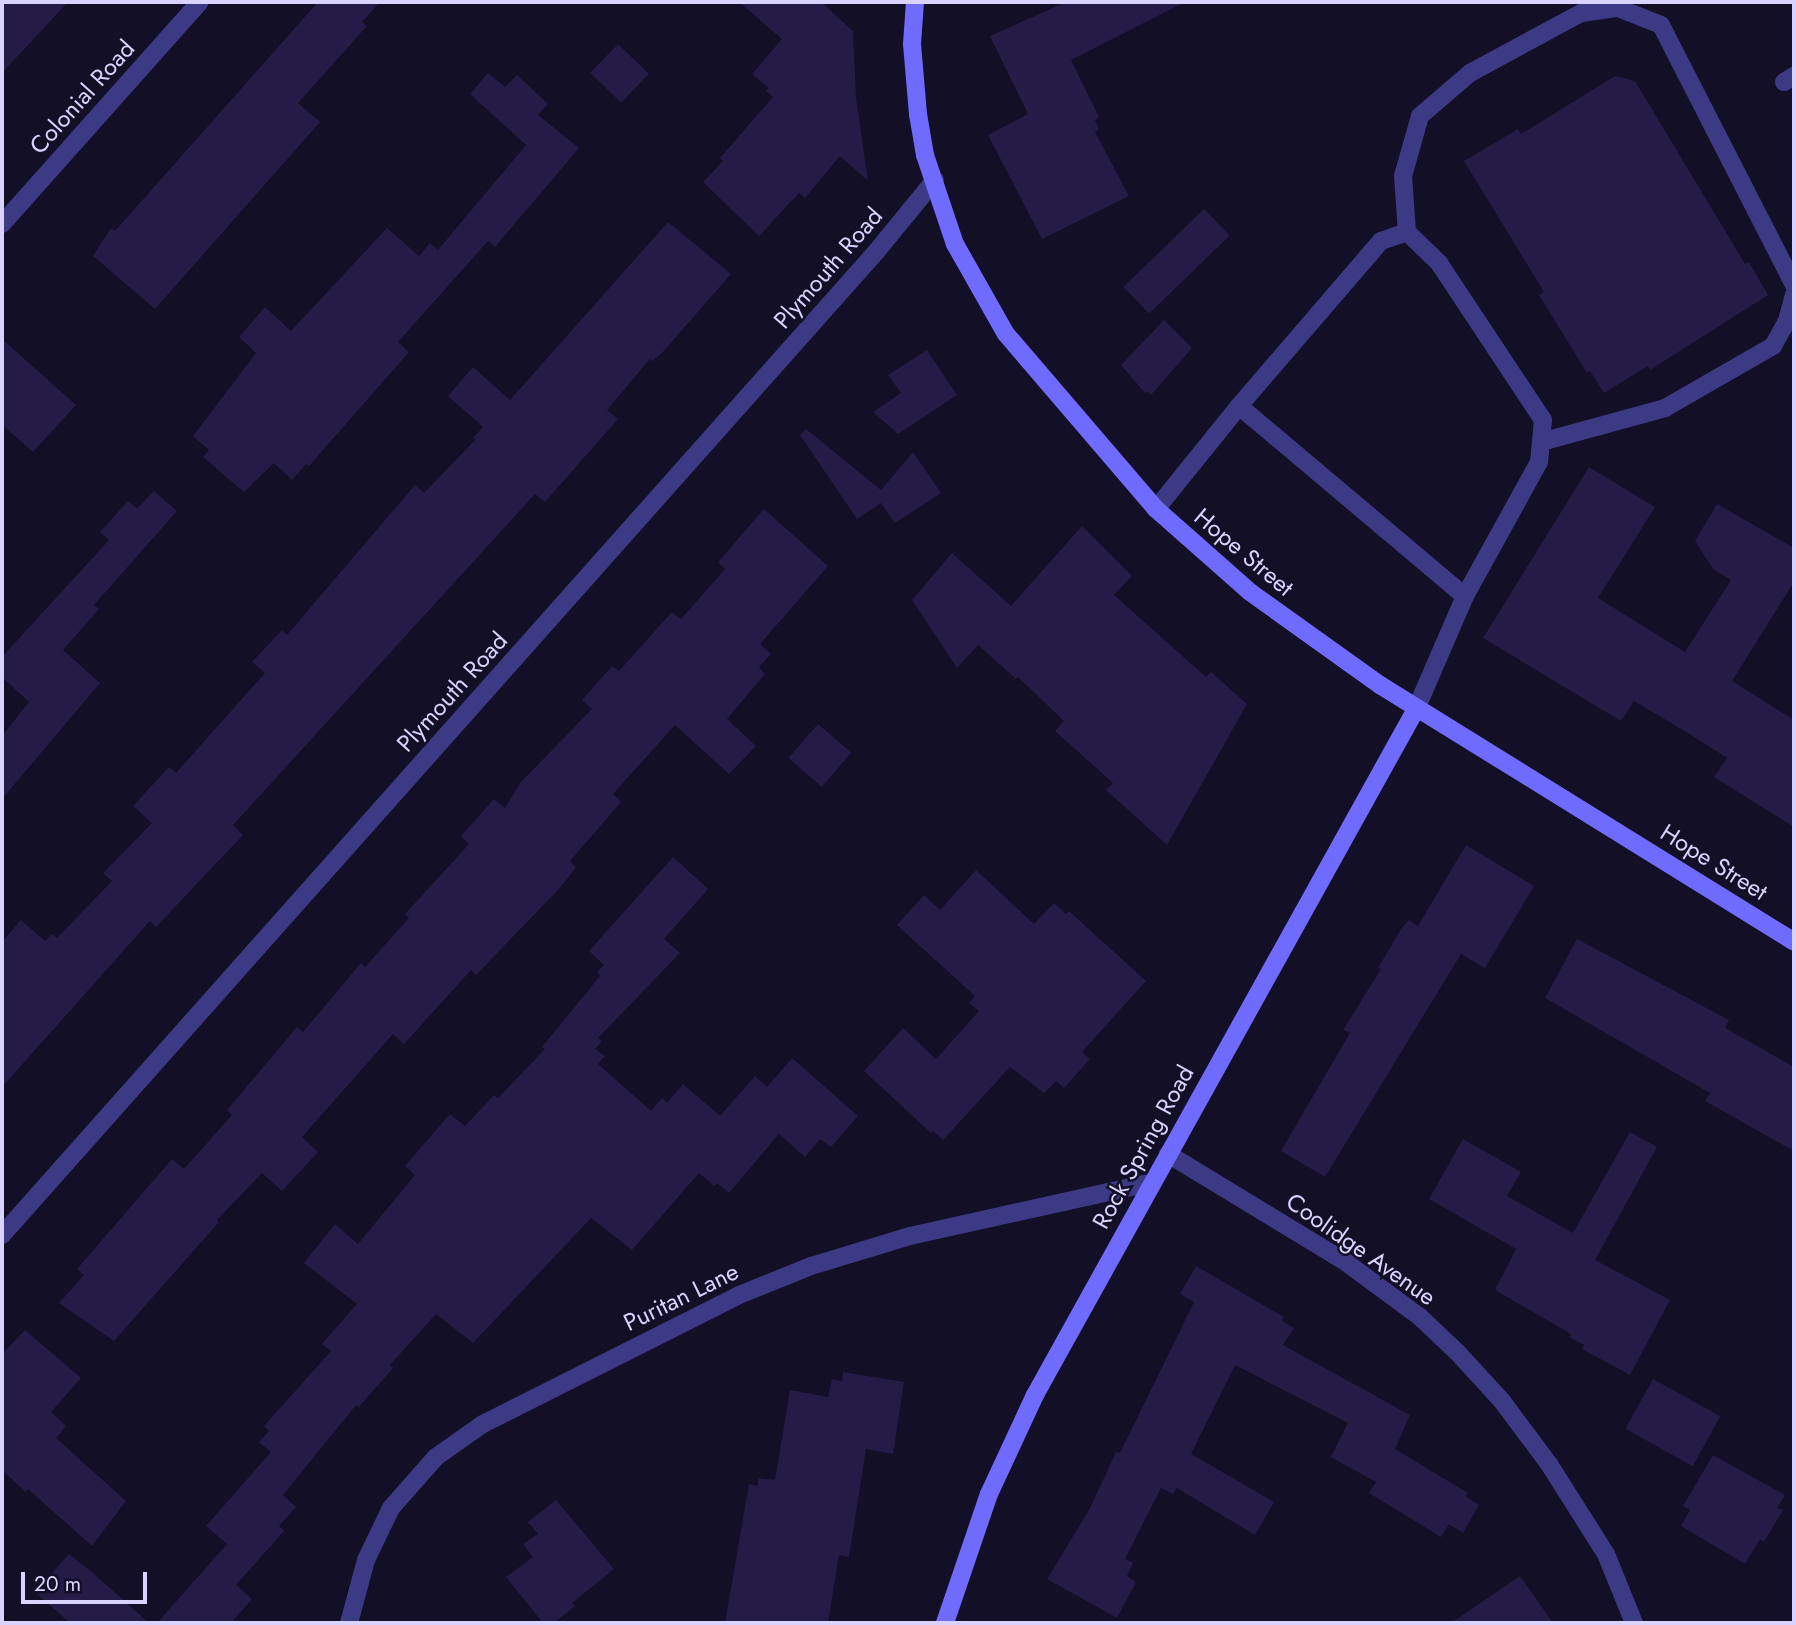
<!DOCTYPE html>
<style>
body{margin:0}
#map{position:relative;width:1796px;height:1625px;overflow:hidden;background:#130f26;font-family:Jost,sans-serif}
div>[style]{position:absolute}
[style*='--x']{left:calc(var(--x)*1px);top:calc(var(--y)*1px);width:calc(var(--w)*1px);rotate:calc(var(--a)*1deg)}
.building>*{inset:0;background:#241b47;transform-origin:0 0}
.lane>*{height:18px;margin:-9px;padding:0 9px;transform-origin:9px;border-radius:9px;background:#3d3a85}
.street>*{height:18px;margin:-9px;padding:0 9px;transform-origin:9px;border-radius:9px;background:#3d3a85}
.secondary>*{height:18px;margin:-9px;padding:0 9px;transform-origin:9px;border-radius:9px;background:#6f6bff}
span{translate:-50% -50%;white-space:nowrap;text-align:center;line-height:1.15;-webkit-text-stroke:5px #130f26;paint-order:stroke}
.street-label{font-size:24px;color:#d9d4ff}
.frame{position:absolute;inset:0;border:4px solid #d9d4ff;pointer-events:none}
.scale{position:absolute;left:21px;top:1572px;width:126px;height:32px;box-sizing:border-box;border:4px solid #d9d4ff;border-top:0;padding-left:9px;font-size:21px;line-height:24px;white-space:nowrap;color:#d9d4ff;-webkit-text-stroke:5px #130f26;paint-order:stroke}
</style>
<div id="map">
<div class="building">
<i style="clip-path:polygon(2px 2px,68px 2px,2px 73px)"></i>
<i style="clip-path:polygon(318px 2px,380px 2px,362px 22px,367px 26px,298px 103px,320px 122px,155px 309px,93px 256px,111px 228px,115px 231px)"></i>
<i style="clip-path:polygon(739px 2px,821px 2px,853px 31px,856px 98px,868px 181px,840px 156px,805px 198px,799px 193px,759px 236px,703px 182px,723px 161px,720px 158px,773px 97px,766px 91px,769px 88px,752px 74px,782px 39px)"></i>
<i style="clip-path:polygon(1066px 2px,1185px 2px,1071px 60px,1099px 117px,1095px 120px,1099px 129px,1095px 132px,1129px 196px,1042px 239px,988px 135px,1028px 114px,990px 36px)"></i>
<i style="left:618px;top:44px;width:43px;height:40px;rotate:44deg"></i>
<i style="clip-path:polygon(488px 73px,505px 87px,517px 75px,548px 104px,538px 115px,579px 148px,495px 247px,488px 241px,398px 342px,409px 352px,309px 466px,306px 464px,292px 480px,274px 463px,244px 492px,203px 457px,209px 450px,193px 436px,256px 353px,239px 337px,265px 307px,291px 331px,387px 228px,419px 256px,430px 243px,438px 250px,526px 145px,470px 94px)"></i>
<i style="clip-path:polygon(1615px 76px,1635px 81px,1745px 264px,1749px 262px,1768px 295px,1650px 370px,1648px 366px,1604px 393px,1590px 371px,1587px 373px,1539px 295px,1544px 292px,1464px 161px,1518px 129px,1521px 134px)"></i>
<i style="left:1204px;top:209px;width:37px;height:112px;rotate:46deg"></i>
<i style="clip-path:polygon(668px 222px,731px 274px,662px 353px,652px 361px,650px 359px,607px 410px,618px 419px,545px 502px,535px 494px,233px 825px,243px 835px,156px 927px,150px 921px,2px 1087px,2px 942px,21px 920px,45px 941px,52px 934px,57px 938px,112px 881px,103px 873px,152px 823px,133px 806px,169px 767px,176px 773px,265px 673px,252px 662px,282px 630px,287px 635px,415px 485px,424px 493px,475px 440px,473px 438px,483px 427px,448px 396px,473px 367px,510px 400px)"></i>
<i style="clip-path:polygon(1164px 320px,1192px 348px,1151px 395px,1147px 391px,1145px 393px,1121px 365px)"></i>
<i style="clip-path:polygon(2px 339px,76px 405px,33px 452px,2px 425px)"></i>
<i style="clip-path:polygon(927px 350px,957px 395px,898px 434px,873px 412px,901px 393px,888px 375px)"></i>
<i style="clip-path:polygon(806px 429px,881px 490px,913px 452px,941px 493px,895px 523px,881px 503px,857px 519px,800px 435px)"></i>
<i style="clip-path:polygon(1589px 467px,1655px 507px,1598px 598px,1685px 652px,1731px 580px,1713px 569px,1695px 541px,1717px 504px,1794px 548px,1794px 582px,1732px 681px,1794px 720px,1794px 827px,1714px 777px,1727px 758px,1688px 733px,1634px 701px,1621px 721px,1483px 638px)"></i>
<i style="clip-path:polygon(154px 491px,177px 511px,94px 605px,99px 609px,63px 650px,100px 683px,2px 799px,2px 736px,29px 702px,2px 677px,2px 657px,109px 540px,100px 532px,128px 501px,137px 509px)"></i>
<i style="clip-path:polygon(764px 509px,828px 566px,760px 644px,771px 654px,759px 667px,765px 674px,727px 719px,756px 746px,729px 774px,675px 725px,613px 794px,621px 802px,570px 861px,576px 867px,560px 888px,476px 975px,471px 970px,404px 1044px,393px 1034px,302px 1137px,318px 1152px,282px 1191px,262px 1173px,217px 1220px,219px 1222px,114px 1341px,59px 1303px,84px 1275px,77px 1269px,172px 1159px,184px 1169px,232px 1115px,227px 1110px,297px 1027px,303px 1032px,361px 963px,365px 967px,409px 918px,405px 914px,469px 844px,461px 836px,494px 799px,505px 808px,520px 783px,592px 709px,582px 700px,612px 666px,619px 671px,672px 612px,681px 619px,725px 569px,718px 562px)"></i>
<i style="clip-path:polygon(1082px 526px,1132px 576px,1114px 595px,1206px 677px,1211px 672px,1247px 704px,1167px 845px,1106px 790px,1113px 783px,1055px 731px,1064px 721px,1018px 677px,1016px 679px,978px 645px,957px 668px,912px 600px,952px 553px,1011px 606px)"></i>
<i style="left:818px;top:724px;width:44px;height:45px;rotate:41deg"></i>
<i style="clip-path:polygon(1466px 845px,1534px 886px,1485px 968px,1461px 954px,1325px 1177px,1281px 1151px,1350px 1033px,1343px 1030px,1381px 969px,1378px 968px,1401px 929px,1409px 920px,1418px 926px)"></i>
<i style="clip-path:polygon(673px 857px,708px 889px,664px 939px,680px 953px,598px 1038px,602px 1041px,595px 1049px,605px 1056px,598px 1064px,651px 1111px,662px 1098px,667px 1103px,683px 1084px,720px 1116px,755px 1076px,767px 1087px,792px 1058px,858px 1116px,831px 1147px,820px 1139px,805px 1157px,779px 1134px,729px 1193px,717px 1183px,714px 1186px,699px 1173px,632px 1250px,591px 1218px,473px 1343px,436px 1314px,390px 1365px,393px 1368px,359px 1407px,356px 1405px,283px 1495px,296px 1507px,279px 1526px,284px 1531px,236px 1585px,252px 1599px,231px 1623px,157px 1623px,227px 1544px,206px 1526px,271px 1452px,259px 1442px,269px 1431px,264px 1426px,331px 1351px,322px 1344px,357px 1304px,304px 1263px,335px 1224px,358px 1244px,415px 1175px,405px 1166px,450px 1114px,465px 1126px,494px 1095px,498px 1098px,545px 1049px,542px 1047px,600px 976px,597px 972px,604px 965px,589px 951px)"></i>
<i style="clip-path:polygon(976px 870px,1034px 924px,1054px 903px,1066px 914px,1069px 911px,1146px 981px,1082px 1052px,1090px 1059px,1064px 1088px,1056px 1081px,1044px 1093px,1010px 1067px,943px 1140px,933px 1131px,931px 1133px,864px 1071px,903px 1028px,936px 1059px,979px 1011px,969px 1003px,975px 996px,897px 925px,924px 895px,940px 910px)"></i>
<i style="clip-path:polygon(1577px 939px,1729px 1020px,1725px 1028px,1794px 1067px,1794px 1151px,1705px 1101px,1710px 1093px,1545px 998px)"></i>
<i style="clip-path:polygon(1630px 1132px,1657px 1147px,1595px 1260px,1670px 1300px,1630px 1375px,1582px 1349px,1584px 1345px,1569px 1337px,1571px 1334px,1495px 1290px,1516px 1249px,1429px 1199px,1463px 1139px,1521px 1172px,1507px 1196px,1573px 1233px)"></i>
<i style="clip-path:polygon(1196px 1266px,1284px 1317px,1282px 1321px,1294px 1328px,1283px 1345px,1410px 1415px,1395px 1449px,1468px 1493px,1465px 1496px,1479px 1505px,1463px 1533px,1449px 1524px,1441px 1537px,1369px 1493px,1376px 1482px,1331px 1457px,1348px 1423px,1235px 1365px,1191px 1454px,1274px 1502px,1255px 1535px,1177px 1488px,1173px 1494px,1161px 1488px,1125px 1559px,1133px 1563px,1127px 1576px,1136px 1582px,1117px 1618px,1047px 1579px,1089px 1510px,1116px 1452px,1120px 1453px,1194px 1302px,1180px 1294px)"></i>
<i style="clip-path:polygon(25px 1330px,81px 1378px,51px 1412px,66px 1426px,56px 1438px,126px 1501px,92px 1546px,28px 1489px,26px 1492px,2px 1470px,2px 1354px)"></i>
<i style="clip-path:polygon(843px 1372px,904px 1382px,893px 1454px,866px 1449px,849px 1557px,839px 1555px,828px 1623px,725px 1623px,749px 1484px,757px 1486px,759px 1478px,775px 1480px,790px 1390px,828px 1397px,832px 1379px,842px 1381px)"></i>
<i style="left:1653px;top:1379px;width:77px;height:57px;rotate:29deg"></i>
<i style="clip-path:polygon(1713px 1455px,1785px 1495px,1777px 1508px,1783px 1510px,1764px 1542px,1760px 1539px,1745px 1564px,1681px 1526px,1690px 1510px,1683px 1506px)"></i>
<i style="clip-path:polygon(556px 1500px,614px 1569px,572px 1603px,575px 1606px,554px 1623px,543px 1623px,506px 1577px,533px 1557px,523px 1544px,538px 1534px,528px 1522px)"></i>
<i style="clip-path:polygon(69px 1554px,93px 1573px,149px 1623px,70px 1623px,35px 1592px)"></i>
<i style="clip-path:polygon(1520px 1576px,1553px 1623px,1451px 1623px)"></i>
</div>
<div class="lane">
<i style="--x:1407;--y:232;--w:56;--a:-94.1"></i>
<i style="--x:1403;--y:176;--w:62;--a:-74.2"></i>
<i style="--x:1420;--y:116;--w:66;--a:-40.7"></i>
<i style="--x:1470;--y:73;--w:126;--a:-28.4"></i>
<i style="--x:1581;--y:13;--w:37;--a:-8"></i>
<i style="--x:1618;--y:8;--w:46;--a:21.6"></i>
<i style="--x:1661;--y:25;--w:292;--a:62.9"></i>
<i style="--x:1239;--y:406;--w:295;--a:40.1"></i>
<i style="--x:1541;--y:442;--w:129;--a:-15.3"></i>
<i style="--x:1665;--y:408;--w:125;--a:-29.9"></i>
<i style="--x:1773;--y:346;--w:29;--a:-61"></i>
<i style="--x:1787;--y:321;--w:27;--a:-75"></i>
<i style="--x:1156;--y:509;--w:132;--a:-51.1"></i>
<i style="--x:1239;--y:406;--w:218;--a:-49.3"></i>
<i style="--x:1381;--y:241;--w:28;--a:-19"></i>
<i style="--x:1407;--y:232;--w:45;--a:44.1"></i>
<i style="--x:1439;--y:263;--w:188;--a:56.5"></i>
<i style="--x:1543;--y:420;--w:42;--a:95.4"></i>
<i style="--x:1539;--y:462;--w:153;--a:118.9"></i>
<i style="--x:1465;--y:596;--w:123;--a:113.4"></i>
</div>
<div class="street">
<i style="--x:1784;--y:82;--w:12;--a:-31"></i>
<i style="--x:2;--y:224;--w:297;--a:-48.3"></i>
<i style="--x:1168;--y:1154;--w:210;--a:31.3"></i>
<i style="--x:1347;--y:1263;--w:91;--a:36.5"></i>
<i style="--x:1420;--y:1317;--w:52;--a:43.5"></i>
<i style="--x:1458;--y:1353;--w:65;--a:47.5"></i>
<i style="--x:1502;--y:1401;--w:79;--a:53.3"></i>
<i style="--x:1549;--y:1464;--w:107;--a:57.7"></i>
<i style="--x:1606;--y:1554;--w:74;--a:67.9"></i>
<i style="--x:2;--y:1235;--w:1315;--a:-48.36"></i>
<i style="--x:876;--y:252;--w:93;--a:-50.7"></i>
<i style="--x:349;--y:1623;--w:65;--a:-74.9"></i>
<i style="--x:366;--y:1560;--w:58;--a:-64.3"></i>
<i style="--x:391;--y:1508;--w:68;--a:-48.6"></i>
<i style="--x:436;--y:1457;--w:57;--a:-35.1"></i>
<i style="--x:483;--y:1424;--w:287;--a:-26.7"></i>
<i style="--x:739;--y:1295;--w:78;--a:-21.9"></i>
<i style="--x:811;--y:1266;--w:103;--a:-16.9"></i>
<i style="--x:910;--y:1236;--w:249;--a:-12.5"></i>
</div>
<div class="secondary">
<i style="--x:915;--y:2;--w:42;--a:94.1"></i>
<i style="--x:912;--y:44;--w:70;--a:85.1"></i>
<i style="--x:918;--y:114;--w:42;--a:80.3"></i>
<i style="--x:925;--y:155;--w:94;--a:71.4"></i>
<i style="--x:955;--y:244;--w:103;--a:60.5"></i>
<i style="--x:1006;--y:334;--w:230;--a:49.4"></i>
<i style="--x:1156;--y:509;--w:125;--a:41.4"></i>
<i style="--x:1250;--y:592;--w:160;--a:35.6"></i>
<i style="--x:1380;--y:685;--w:487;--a:31.8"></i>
<i style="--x:945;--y:1623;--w:136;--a:-71.2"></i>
<i style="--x:989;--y:1494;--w:109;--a:-65.1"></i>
<i style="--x:1035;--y:1395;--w:785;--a:-60.95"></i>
</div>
<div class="street-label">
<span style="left:82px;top:97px;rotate:-48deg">Colonial Road</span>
<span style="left:828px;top:268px;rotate:-49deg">Plymouth Road</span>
<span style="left:1244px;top:552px;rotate:40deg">Hope Street</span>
<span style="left:452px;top:692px;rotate:-48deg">Plymouth Road</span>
<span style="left:1714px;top:862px;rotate:32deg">Hope Street</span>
<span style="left:1143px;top:1147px;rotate:-61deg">Rock Spring Road</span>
<span style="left:1361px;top:1249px;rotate:35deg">Coolidge Avenue</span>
<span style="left:681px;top:1297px;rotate:-26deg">Puritan Lane</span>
</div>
<div class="frame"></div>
<div class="scale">20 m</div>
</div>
